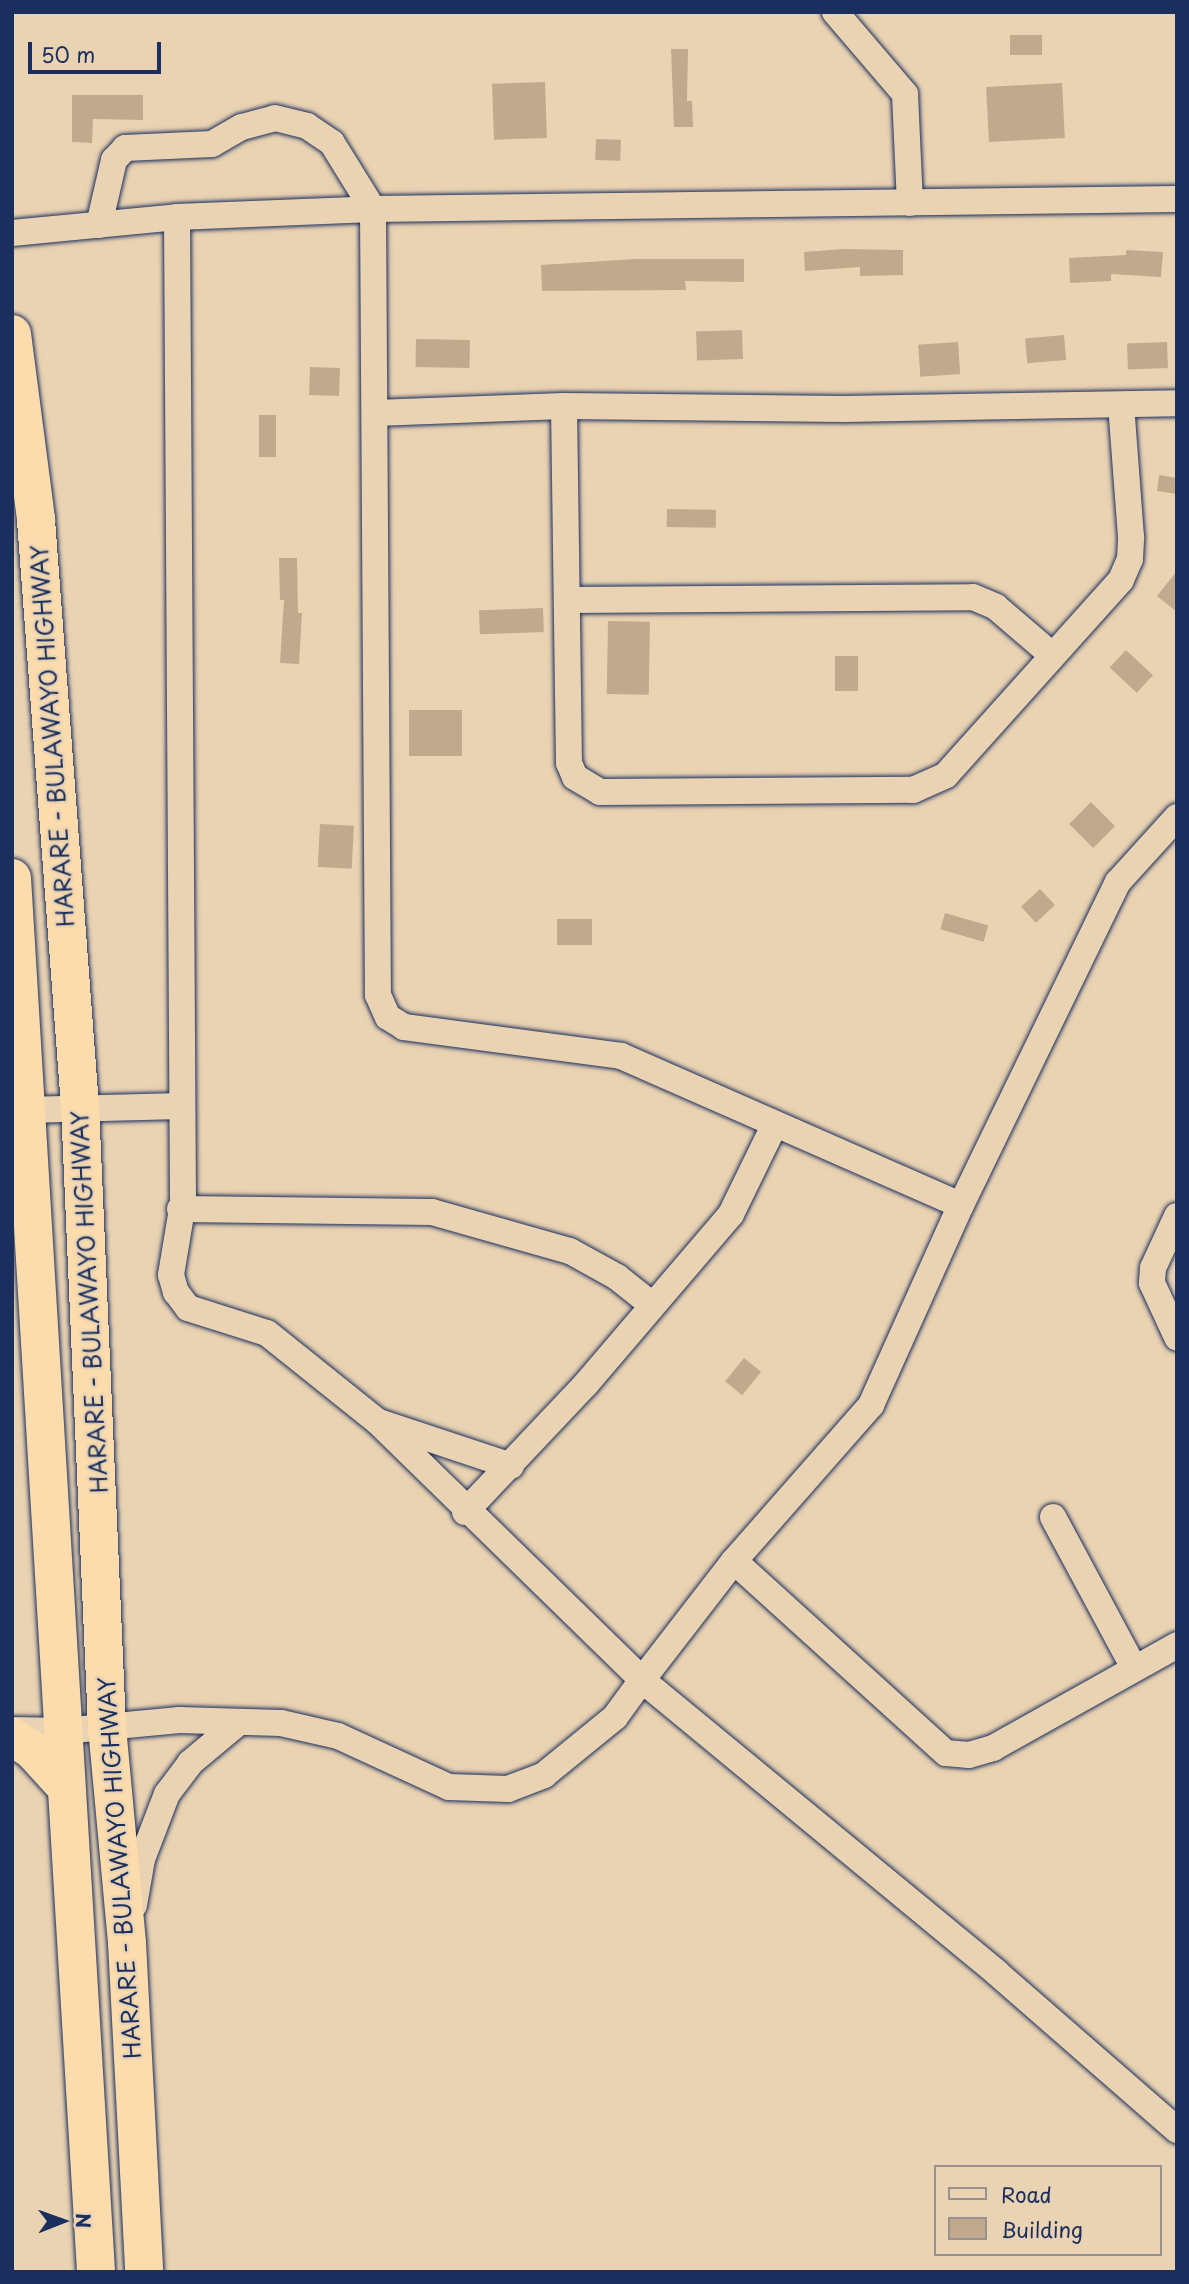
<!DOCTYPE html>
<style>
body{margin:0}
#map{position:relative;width:1189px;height:2284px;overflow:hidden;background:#ead3b2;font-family:"Playpen Sans",sans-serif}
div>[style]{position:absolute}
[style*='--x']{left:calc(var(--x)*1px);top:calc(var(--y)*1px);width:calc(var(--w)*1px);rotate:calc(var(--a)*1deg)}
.building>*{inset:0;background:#c1a98d;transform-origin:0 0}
.roads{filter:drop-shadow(0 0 2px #1b2f5e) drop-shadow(0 0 2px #1b2f5e)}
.minor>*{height:26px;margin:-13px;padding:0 13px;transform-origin:13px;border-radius:13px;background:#ead3b2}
.highway>*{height:38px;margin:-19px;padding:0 19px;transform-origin:19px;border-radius:19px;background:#fcdcac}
span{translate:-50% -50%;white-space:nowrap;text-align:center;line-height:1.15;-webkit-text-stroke:5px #ead3b2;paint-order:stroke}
.street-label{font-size:23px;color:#1b2f5e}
.frame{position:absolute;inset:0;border:14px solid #1b2f5e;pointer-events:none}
.legend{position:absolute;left:934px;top:2165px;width:228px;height:91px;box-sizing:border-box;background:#ead3b2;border:2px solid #979190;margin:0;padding:9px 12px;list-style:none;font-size:21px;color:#1b2f5e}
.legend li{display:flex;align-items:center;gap:14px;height:35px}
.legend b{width:35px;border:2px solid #979190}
.north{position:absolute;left:28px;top:2186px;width:70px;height:70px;-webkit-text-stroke:5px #ead3b2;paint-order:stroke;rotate:89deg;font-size:19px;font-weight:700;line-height:28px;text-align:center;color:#1b2f5e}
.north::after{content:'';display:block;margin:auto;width:24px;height:32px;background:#1b2f5e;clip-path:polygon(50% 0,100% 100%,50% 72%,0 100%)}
.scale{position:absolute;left:28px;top:42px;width:133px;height:32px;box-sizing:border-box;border:4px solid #1b2f5e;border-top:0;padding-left:9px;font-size:21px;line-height:24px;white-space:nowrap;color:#1b2f5e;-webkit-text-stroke:5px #ead3b2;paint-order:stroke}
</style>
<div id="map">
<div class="building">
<i style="left:1010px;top:35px;width:32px;height:20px"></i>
<i style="clip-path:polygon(671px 49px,688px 49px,687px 101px,692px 101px,693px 127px,674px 127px)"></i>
<i style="left:545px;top:82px;width:56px;height:53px;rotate:88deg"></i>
<i style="left:1062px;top:83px;width:55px;height:76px;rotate:87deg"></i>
<i style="clip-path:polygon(72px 95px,143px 95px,143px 120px,93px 119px,92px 143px,72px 142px)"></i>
<i style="left:596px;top:139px;width:25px;height:21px;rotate:2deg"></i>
<i style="clip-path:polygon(843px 249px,903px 250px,903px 275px,860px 276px,860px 267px,805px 271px,804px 252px)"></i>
<i style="clip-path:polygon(1126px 250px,1163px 252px,1161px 277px,1111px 274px,1111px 281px,1070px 283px,1069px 258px,1126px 255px)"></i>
<i style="clip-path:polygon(635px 259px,744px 259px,744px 282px,685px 281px,686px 290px,542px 291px,541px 265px)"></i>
<i style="left:742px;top:330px;width:29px;height:46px;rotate:88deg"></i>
<i style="left:1064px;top:335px;width:25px;height:39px;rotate:85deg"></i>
<i style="left:416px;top:339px;width:54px;height:28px;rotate:1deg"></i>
<i style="left:958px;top:342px;width:32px;height:40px;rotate:86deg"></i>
<i style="left:1167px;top:342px;width:26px;height:40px;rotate:88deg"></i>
<i style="left:310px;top:367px;width:30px;height:28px;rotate:2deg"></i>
<i style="left:259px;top:415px;width:17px;height:42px"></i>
<i style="clip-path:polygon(1159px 475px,1177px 478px,1177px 494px,1157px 491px)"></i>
<i style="left:667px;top:509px;width:49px;height:18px;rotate:1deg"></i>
<i style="clip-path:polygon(279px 558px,297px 558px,298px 613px,302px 613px,299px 664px,280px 663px,284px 600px,280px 600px)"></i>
<i style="clip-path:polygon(1177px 571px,1177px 612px,1157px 596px)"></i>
<i style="left:543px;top:608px;width:24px;height:64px;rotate:88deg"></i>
<i style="left:608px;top:621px;width:42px;height:73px;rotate:1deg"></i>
<i style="left:1126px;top:650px;width:37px;height:24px;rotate:43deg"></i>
<i style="left:835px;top:656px;width:23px;height:35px"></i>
<i style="left:409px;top:710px;width:53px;height:46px"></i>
<i style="left:1091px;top:802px;width:34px;height:31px;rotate:45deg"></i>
<i style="left:320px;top:824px;width:34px;height:43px;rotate:3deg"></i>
<i style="left:1040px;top:889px;width:22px;height:26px;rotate:47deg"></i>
<i style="left:945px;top:913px;width:45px;height:17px;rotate:16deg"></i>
<i style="left:592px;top:919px;width:26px;height:35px;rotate:90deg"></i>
<i style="left:744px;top:1358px;width:22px;height:30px;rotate:39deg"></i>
</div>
<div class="roads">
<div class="minor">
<i style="--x:835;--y:12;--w:108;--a:49.5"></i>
<i style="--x:905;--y:94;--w:109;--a:87.4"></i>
<i style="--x:177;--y:217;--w:986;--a:89.65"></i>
<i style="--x:183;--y:1203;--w:73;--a:99.5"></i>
<i style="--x:171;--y:1275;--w:18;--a:74"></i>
<i style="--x:176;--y:1292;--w:20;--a:53"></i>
<i style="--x:188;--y:1308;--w:83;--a:17.6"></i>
<i style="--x:267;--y:1333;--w:141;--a:38.7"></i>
<i style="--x:377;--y:1421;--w:371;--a:44.3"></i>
<i style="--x:642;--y:1680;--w:150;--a:-52.3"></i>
<i style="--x:734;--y:1561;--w:208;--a:-48.7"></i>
<i style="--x:871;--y:1405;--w:219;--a:-65.8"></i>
<i style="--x:961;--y:1205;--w:359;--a:-64.1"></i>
<i style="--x:1118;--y:882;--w:88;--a:-47.8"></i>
<i style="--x:99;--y:225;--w:67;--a:-77"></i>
<i style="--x:114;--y:160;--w:16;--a:-47"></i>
<i style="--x:125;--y:148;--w:87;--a:-2.6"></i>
<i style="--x:212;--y:144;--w:34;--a:-30"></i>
<i style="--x:242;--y:127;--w:34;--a:-15"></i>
<i style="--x:275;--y:118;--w:33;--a:14"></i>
<i style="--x:307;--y:126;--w:30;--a:34"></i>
<i style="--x:332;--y:143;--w:78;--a:58.2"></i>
<i style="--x:373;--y:209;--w:786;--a:89.64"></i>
<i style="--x:378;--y:995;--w:24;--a:66"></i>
<i style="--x:388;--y:1017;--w:19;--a:32"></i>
<i style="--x:404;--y:1027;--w:219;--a:7.6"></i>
<i style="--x:621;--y:1056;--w:371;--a:23.7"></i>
<i style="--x:12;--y:233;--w:166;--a:-5.5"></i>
<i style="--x:177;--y:217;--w:196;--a:-2.3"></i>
<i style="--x:373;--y:209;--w:804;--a:-0.71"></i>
<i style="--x:564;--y:406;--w:357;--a:89.2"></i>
<i style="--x:569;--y:763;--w:15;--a:67"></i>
<i style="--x:575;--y:777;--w:29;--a:31"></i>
<i style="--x:600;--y:792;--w:313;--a:-0.4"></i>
<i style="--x:913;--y:790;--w:36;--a:-24"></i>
<i style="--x:946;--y:775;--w:262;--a:-48.1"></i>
<i style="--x:1121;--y:580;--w:23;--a:-67"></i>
<i style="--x:1130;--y:559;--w:22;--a:-87"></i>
<i style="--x:1131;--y:537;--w:132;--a:-94.3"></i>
<i style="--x:375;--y:413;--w:189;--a:-2.1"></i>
<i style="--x:564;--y:406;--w:280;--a:0.6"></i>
<i style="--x:844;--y:409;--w:333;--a:-1"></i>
<i style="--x:569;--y:600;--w:404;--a:-0.4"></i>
<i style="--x:973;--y:597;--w:25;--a:23"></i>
<i style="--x:996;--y:607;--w:74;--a:40.6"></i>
<i style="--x:27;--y:1110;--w:152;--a:-1.5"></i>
<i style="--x:180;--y:1209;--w:252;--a:0.7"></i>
<i style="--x:432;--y:1212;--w:143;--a:15.8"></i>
<i style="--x:570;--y:1251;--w:54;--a:29"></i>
<i style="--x:617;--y:1277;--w:43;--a:38.5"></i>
<i style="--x:1177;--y:1216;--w:57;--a:114.8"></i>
<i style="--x:1153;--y:1268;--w:15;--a:94"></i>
<i style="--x:1152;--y:1283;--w:60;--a:65.2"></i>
<i style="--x:382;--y:1423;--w:136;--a:18.4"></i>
<i style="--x:465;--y:1512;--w:176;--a:-46.6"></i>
<i style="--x:586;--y:1384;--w:223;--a:-49.5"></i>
<i style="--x:731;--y:1214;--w:98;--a:-64"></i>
<i style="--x:1053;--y:1517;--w:171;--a:61.8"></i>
<i style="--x:734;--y:1561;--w:286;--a:42.2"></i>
<i style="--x:946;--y:1753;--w:23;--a:5"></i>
<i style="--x:969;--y:1755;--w:25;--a:-16"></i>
<i style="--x:993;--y:1748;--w:211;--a:-29.2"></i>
<i style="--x:12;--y:1730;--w:51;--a:1.1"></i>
<i style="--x:63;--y:1731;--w:117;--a:-5.4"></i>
<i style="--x:179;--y:1720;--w:102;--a:1.7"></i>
<i style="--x:281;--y:1723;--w:58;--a:12.8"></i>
<i style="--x:338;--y:1736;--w:122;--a:24.7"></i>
<i style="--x:449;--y:1787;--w:59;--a:1.9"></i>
<i style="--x:508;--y:1789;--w:39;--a:-21"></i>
<i style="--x:544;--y:1775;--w:92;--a:-39.2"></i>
<i style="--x:615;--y:1717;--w:46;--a:-53.9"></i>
<i style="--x:642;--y:1680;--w:460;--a:39.5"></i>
<i style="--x:997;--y:1973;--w:239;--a:41.1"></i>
<i style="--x:134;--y:1905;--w:47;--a:-80.1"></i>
<i style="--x:142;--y:1859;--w:70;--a:-69"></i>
<i style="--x:167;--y:1794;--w:39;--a:-53"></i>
<i style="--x:190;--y:1763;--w:64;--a:-39.9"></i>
</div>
<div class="highway">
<i style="--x:12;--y:334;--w:188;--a:82.6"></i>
<i style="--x:36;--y:520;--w:588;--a:85.71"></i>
<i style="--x:80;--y:1106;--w:622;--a:87.51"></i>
<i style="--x:107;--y:1727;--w:217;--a:84.7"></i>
<i style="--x:127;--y:1943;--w:329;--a:87"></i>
<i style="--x:12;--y:878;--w:1397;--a:86.55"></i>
<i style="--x:12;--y:1737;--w:24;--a:33"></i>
<i style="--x:32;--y:1750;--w:49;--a:47.5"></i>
</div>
</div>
<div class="street-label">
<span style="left:52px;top:736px;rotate:-94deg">HARARE - BULAWAYO HIGHWAY</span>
<span style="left:89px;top:1302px;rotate:-93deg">HARARE - BULAWAYO HIGHWAY</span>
<span style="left:119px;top:1868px;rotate:-94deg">HARARE - BULAWAYO HIGHWAY</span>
</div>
<div class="frame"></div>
<ul class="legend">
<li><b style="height:9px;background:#ead3b2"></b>Road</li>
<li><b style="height:19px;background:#c1a98d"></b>Building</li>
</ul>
<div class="north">N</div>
<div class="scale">50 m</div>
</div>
